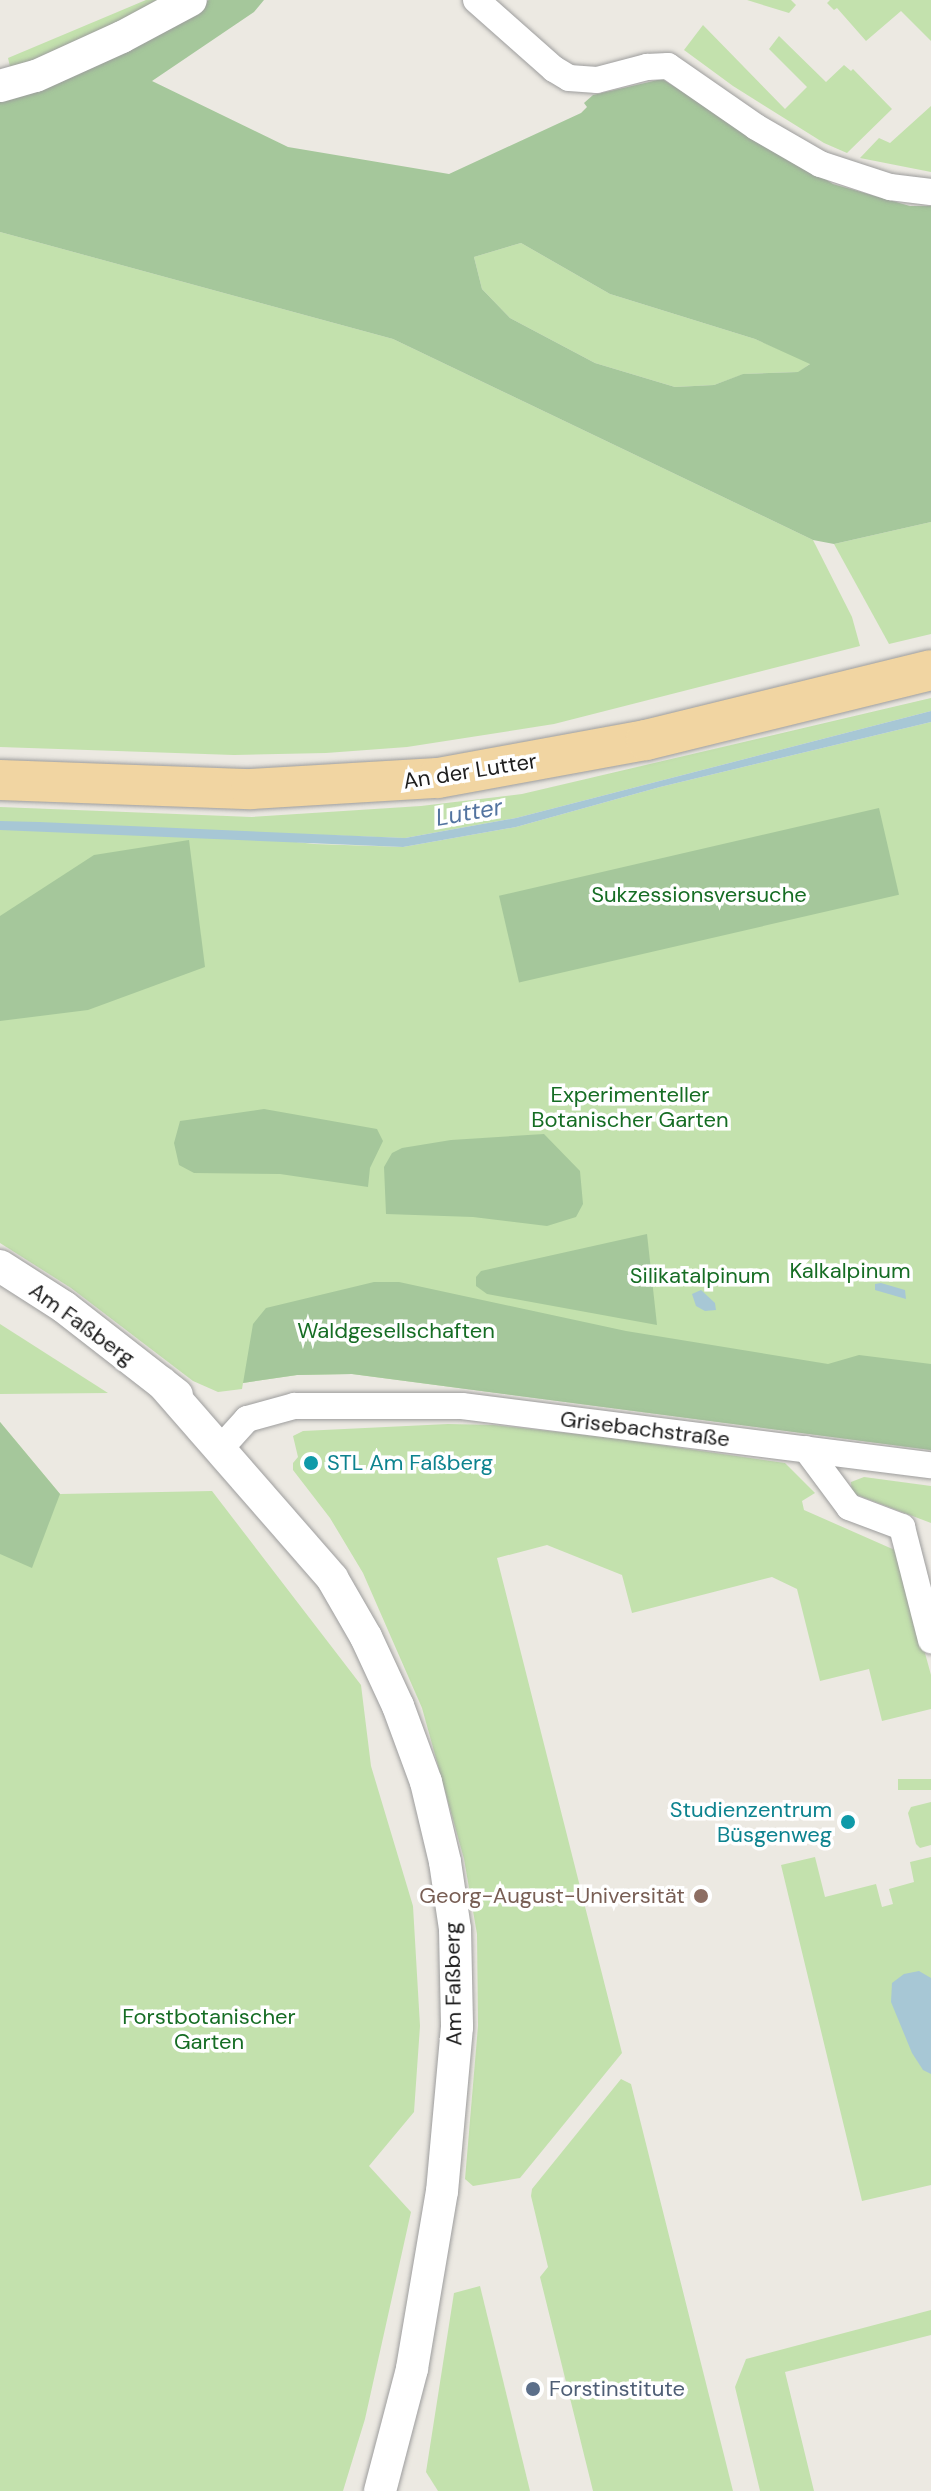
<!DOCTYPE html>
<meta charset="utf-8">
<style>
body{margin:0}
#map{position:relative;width:931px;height:2491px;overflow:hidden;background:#ece9e2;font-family:"DM Sans",sans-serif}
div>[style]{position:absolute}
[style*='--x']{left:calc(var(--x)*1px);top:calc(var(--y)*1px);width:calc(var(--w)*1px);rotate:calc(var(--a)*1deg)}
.grass>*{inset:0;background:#c3e1ad;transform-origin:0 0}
.forest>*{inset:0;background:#a5c79b;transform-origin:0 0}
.water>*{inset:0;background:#a7c7d5}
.roads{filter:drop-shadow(0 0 2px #9d9d9d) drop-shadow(0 0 2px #9d9d9d)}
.minor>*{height:26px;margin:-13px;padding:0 13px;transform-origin:13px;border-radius:13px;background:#fff}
.tertiary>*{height:32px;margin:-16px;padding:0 16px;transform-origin:16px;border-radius:16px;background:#fff}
.primary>*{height:40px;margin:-20px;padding:0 20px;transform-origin:20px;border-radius:20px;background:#f1d5a2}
.dots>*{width:22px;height:22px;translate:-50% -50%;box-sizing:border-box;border:4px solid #fff;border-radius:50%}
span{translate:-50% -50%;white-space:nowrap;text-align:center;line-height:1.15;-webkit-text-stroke:7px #fff;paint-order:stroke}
.street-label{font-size:22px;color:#1c1c1c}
.park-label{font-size:22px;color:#166d24}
.culture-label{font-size:22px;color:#0d838f}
.left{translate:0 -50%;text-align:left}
.right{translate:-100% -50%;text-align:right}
.education-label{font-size:22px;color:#785e54}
.service-label{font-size:22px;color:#4e5e75}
.water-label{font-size:24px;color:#5374a0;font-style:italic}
</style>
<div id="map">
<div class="grass">
<i style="clip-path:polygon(146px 0,175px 0,12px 75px,8px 58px)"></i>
<i style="clip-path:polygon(747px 0,791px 0,796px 5px,789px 13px)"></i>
<i style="clip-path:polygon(830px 0,931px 0,931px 41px,901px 11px,866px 41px,837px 8px,834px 10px,827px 3px)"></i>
<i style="clip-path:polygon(703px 25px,785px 109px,807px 87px,769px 49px,779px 36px,826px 82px,844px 65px,851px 71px,853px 69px,892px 109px,847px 153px,824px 143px,733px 86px,684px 50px)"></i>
<i style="clip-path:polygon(931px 106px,931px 172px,860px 158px,879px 138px,890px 143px)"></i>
<i style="clip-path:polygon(0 232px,393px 339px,813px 540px,852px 617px,860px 646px,554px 724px,407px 747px,326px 753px,234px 755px,0 747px)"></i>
<i style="clip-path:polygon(521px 243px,610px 294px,755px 339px,811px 363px,799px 372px,744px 374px,714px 385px,675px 387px,595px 363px,510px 318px,482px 289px,474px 257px)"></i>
<i style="clip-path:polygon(931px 522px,931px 634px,889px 644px,834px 544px)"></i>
<i style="clip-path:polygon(931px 698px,931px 711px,516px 818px,405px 838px,188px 830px,314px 844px,403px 847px,516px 827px,660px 787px,931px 722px,931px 1450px,352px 1374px,297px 1375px,243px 1383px,242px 1389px,218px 1392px,193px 1381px,71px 1288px,0 1243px,0 807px,252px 817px,421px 806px,522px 794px)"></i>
<i style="clip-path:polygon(0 1324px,108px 1393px,0 1394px)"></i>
<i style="clip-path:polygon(0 1422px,60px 1494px,212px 1491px,361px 1685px,371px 1766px,413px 1906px,420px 2026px,414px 2112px,369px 2166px,411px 2212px,365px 2419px,343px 2491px,0 2491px)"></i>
<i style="clip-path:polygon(448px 1424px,494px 1425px,612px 1438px,785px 1463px,815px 1493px,802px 1501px,804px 1510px,897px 1551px,931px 1675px,931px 1709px,882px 1721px,869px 1669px,820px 1681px,797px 1589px,772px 1577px,632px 1613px,622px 1575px,547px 1545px,497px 1558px,622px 2053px,520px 2178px,473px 2186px,465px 2179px,478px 2026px,477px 1934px,464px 1859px,422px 1708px,363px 1573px,330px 1518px,293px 1470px,293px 1463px,298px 1457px,293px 1436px,303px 1431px)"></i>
<i style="clip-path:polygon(864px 1477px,931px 1486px,931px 1523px,852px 1493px,851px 1482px)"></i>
<i style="left:931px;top:1779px;width:11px;height:33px;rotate:90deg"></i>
<i style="clip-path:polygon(931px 1802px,931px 1845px,920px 1848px,916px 1844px,908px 1813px,911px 1807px)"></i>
<i style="clip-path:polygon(815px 1857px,825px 1897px,876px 1884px,882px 1907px,893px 1904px,889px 1889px,914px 1882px,910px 1862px,931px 1857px,931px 2185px,862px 2201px,781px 1865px)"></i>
<i style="clip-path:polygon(621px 2079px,631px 2084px,733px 2491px,593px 2491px,540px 2277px,548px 2267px,531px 2196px,532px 2189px)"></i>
<i style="clip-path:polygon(480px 2286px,530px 2491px,438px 2491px,426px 2472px,454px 2293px)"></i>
<i style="clip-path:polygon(931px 2310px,931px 2335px,785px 2372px,814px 2491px,760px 2491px,735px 2387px,746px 2359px)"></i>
</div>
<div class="forest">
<i style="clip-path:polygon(evenodd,209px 0,264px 0,254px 12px,152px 81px,288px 147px,449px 174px,581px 113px,587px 107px,584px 103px,593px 95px,662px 79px,833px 184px,910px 206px,931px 206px,931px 522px,834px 544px,813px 540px,393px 339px,0 232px,0 96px,89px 63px,209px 0,521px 243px,610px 294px,755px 339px,810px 364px,798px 372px,743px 374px,714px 385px,675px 387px,595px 363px,510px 318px,482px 289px,474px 257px,521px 243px)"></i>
<i style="left:879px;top:808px;width:89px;height:390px;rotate:77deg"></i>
<i style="clip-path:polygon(189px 840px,205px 967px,88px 1010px,0 1021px,0 916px,94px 855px)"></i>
<i style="clip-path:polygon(264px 1109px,377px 1129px,383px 1141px,370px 1168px,368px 1187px,280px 1174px,194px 1173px,179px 1165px,174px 1143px,180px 1121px)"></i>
<i style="clip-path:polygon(544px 1134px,580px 1171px,583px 1204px,576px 1217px,547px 1226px,473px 1217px,386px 1214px,384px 1167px,392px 1153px,402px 1148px,451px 1140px)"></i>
<i style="clip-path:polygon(647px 1234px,657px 1325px,487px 1294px,476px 1286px,476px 1277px,481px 1271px)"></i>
<i style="clip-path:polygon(374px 1282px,399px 1282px,626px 1331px,828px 1364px,859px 1355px,931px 1364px,931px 1450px,352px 1374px,297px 1375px,243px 1383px,253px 1324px,266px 1308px)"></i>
<i style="clip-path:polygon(0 1422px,60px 1494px,32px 1568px,0 1554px)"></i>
</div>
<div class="water">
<i style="clip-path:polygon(931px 711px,931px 722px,660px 787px,516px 827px,403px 847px,0 830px,0 821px,39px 822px,405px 838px,516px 818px)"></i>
<i style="clip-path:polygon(881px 1283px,905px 1290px,906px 1299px,875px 1290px,875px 1284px)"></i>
<i style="clip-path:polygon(701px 1290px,715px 1303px,716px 1310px,705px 1311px,696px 1306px,692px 1294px)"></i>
<i style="clip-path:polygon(919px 1971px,931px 1978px,931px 2074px,923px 2070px,912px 2053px,891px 2002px,892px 1983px,904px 1974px)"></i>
</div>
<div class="roads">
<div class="minor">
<i style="--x:476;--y:0;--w:104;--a:41.5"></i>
<i style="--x:554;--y:69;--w:17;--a:31"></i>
<i style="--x:569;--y:78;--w:28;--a:4"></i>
<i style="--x:597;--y:80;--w:52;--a:-14.6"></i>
<i style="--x:647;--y:67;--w:21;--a:-3"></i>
<i style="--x:668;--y:66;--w:107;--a:34.7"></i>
<i style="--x:756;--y:127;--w:74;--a:30"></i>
<i style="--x:820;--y:164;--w:74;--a:18.2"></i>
<i style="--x:890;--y:187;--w:41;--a:7"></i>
<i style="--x:229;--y:1439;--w:27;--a:-48"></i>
<i style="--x:247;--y:1419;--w:49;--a:-15.5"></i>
<i style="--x:294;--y:1406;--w:168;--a:0"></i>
<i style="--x:462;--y:1406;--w:473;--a:7.2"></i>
<i style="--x:806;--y:1449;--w:72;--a:53.4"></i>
<i style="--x:849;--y:1507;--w:57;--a:20.7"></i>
<i style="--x:902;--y:1527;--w:117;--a:75.6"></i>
</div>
<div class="tertiary">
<i style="--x:0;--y:86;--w:37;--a:-16"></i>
<i style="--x:36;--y:76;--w:94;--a:-24.4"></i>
<i style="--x:122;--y:37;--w:78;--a:-28.2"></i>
<i style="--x:0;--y:1266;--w:76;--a:32.6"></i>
<i style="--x:64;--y:1307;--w:143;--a:37.9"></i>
<i style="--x:162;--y:1383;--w:259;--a:48.9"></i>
<i style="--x:332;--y:1578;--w:68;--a:60"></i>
<i style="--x:366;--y:1637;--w:76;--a:65.1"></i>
<i style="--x:398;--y:1706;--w:81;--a:69.8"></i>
<i style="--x:426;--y:1782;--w:82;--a:76.6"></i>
<i style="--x:445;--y:1862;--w:68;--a:81.5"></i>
<i style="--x:455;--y:1929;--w:98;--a:88.8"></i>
<i style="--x:457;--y:2027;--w:165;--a:95.2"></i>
<i style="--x:442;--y:2191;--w:181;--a:99.6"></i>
<i style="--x:412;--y:2369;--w:126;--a:104.7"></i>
</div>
<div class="primary">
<i style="--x:0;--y:780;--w:251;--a:2.1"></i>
<i style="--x:251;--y:789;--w:187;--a:-3.4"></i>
<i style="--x:438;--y:778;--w:211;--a:-10.4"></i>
<i style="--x:646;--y:740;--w:293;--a:-13.8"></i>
</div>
</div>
<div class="dots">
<i style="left:311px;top:1463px;background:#0f9aa8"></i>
<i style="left:848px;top:1822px;background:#0f9aa8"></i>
<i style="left:701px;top:1896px;background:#8d6e63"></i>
<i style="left:533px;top:2389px;background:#5c6f8a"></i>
</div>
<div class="street-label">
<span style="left:470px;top:771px;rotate:-9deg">An der Lutter</span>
<span style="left:82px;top:1324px;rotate:36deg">Am Faßberg</span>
<span style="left:645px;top:1429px;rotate:7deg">Grisebachstraße</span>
<span style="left:453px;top:1984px;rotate:-91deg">Am Faßberg</span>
</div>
<div class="park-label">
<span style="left:699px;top:895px">Sukzessionsversuche</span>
<span style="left:630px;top:1107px">Experimenteller<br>Botanischer Garten</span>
<span style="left:850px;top:1271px">Kalkalpinum</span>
<span style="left:700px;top:1276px">Silikatalpinum</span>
<span style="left:396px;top:1331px">Waldgesellschaften</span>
<span style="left:209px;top:2029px">Forstbotanischer<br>Garten</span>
</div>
<div class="culture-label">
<span class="left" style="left:327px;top:1463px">STL Am Faßberg</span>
<span class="right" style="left:832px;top:1822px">Studienzentrum<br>Büsgenweg</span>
</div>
<div class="education-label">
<span class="right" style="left:685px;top:1896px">Georg-August-Universität</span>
</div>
<div class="service-label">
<span class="left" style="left:549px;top:2389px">Forstinstitute</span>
</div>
<div class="water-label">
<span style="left:469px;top:812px;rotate:-10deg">Lutter</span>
</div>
</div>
